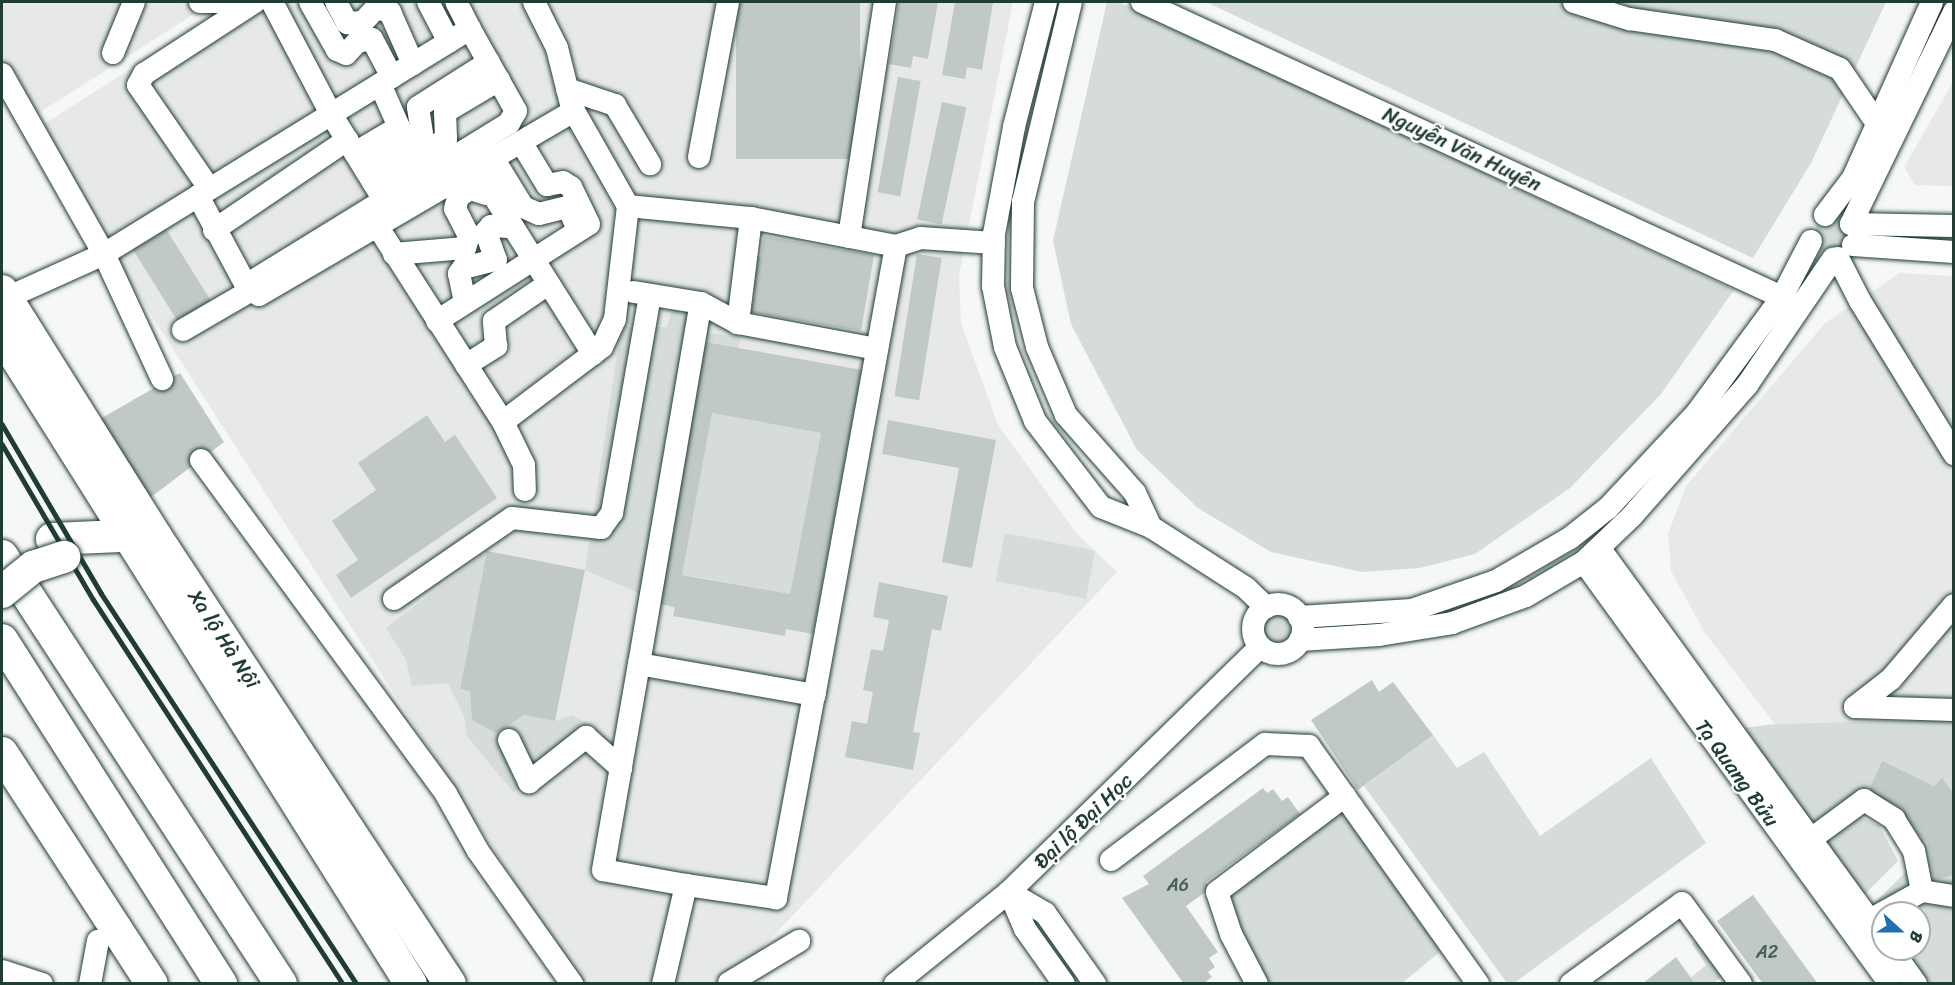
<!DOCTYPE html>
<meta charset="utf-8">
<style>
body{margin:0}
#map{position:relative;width:1955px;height:985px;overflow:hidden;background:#f6f7f7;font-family:Sriracha,sans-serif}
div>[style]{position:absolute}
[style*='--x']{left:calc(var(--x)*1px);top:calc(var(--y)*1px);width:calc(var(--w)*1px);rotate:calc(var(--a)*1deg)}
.built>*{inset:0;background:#e6e9e8}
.green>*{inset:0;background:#d6dcdb;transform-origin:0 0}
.round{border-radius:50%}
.building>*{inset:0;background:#c0c9c6;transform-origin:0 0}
.roads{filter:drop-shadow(0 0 2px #1f3d34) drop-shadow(0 0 2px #1f3d34)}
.minor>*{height:22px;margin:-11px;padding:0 11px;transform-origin:11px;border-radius:11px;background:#fff}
.minor>.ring{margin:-11px;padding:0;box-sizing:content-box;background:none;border:22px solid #fff;border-radius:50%}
.highway>*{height:32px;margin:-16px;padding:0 16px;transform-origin:16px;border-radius:16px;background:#fff}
.rail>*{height:4.5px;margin:-2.25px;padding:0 2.25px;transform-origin:2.25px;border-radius:2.25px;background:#1f3d34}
.bridges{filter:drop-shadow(0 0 2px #1f3d34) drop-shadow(0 0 2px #1f3d34)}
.highway-bridge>*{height:32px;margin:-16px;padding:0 16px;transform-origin:16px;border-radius:16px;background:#fff}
span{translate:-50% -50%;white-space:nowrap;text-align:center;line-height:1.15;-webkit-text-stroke:4.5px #fff;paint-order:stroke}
.number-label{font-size:18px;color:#476058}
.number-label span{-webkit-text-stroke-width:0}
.street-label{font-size:21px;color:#1f3d34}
.frame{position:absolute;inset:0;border:3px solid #1f3d34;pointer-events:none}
.north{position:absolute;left:1871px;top:901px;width:60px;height:60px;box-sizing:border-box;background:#fff;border:2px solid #a5b1ae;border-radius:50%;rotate:111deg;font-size:16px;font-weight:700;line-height:24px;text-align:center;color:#1f3d34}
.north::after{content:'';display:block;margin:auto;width:21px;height:27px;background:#1f6fb2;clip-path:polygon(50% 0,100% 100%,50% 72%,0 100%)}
</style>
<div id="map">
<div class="built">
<i style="clip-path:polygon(2px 2px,213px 2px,31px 118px,2px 59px)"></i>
<i style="clip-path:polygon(236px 2px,1013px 2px,959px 275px,961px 323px,998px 425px,1077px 534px,1117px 572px,729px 983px,585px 983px,554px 943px,33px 131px)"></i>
<i style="clip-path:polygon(1953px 82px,1953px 186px,1915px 185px,1904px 167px)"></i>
<i style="clip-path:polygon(1900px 273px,1953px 276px,1953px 719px,1775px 724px,1705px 633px,1671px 571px,1668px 534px,1686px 486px,1825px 323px)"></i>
</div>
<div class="green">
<i style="clip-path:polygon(1107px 2px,1119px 2px,1734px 290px,1661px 394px,1570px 488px,1475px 554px,1420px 568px,1362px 572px,1271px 552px,1198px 508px,1137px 450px,1071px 324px,1053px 241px)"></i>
<i style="clip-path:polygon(1206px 2px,1886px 2px,1811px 163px,1753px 258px)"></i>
<i class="round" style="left:1814px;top:218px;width:36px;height:36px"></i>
<i style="clip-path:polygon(677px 292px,715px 296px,708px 333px,741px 337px,732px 371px,712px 413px,821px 433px,790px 594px,686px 575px,683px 612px,585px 570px,621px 327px,667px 327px)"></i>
<i style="left:1005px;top:533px;width:92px;height:49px;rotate:11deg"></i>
<i style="clip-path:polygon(487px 551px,460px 688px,470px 691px,472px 720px,496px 732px,524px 715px,555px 721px,573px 715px,590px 726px,579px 755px,513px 792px,467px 736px,464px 716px,448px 683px,412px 686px,406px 660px,386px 628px)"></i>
<i class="round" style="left:1259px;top:611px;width:36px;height:36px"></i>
<i style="clip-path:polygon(1953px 719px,1953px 983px,1913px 983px,1889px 949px,1919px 949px,1919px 913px,1864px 913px,1910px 868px,1892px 818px,1858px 801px,1806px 838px,1727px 730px,1775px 724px)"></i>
<i style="clip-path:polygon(1433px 735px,1457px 768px,1484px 752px,1540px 836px,1651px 758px,1706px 843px,1514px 983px,1507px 983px,1364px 786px)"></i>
<i style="clip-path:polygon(1350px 803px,1451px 943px,1402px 983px,1267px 983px,1219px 906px)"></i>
<i style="clip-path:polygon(1858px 816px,1879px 825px,1898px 861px,1856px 903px,1816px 847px)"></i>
<i style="clip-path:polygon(1702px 936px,1727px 974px,1713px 983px,1683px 984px,1706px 965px,1692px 944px)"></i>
</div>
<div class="building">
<i style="left:736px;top:2px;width:124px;height:157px"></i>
<i style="clip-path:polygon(899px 2px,938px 2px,928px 59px,913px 56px,911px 68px,889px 64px)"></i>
<i style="clip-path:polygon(955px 2px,993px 2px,982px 70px,967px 67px,965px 79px,942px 75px)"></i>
<i style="left:898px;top:77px;width:23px;height:117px;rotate:10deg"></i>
<i style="left:942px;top:102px;width:25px;height:120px;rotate:12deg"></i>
<i style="left:166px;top:229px;width:84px;height:39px;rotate:58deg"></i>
<i style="clip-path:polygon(764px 236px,874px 255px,861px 331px,751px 312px,755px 291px,746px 290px,751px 255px,761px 257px)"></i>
<i style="left:917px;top:254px;width:25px;height:144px;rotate:9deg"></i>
<i style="clip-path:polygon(evenodd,699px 341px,862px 370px,813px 634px,786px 629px,785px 636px,673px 616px,675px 607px,651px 602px,699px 341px,712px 413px,821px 433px,790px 594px,682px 575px,712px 413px)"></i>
<i style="clip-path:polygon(180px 373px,224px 442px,147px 500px,95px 422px)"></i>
<i style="clip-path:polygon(427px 415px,445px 442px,455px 435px,497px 498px,351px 598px,336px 575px,358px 560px,332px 521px,376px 490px,358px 463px)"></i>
<i style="clip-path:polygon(888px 420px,996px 440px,972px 568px,942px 562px,959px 468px,882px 454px)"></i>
<i style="clip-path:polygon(487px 551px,585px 570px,555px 721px,524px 715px,496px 733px,472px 720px,470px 691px,460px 689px)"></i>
<i style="clip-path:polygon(879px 582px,948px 596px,941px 631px,932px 629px,913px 732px,920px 733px,913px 770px,845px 757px,852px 721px,867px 724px,873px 692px,863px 690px,871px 649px,883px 651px,889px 620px,873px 617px)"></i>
<i style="clip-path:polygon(1372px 680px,1379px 692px,1393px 682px,1433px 735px,1358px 790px,1311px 720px)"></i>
<i style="clip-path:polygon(1882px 761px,1934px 786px,1942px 778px,1954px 794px,1954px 875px,1934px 880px,1928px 843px,1910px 827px,1902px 808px,1868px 793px)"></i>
<i style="clip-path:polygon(1263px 788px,1267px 793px,1273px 789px,1282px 801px,1288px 797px,1300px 814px,1206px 882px,1211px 888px,1186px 906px,1218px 952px,1209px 958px,1215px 967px,1208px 972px,1212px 977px,1203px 984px,1184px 984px,1122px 898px,1149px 884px,1143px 876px)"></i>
<i style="clip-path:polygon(1753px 895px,1818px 984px,1763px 984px,1717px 921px)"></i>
<i style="clip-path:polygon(1676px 957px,1694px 982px,1642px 984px)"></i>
</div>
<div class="roads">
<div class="minor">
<i style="--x:200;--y:2;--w:24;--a:0"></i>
<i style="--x:272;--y:2;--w:127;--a:62.2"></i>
<i style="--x:331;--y:114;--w:101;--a:58.4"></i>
<i style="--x:310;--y:2;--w:55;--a:60.6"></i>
<i style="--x:337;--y:50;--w:10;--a:24"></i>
<i style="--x:346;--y:54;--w:16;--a:-47"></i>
<i style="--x:357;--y:42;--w:15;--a:-11"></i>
<i style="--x:372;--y:39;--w:43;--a:62.2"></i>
<i style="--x:336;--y:2;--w:24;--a:62"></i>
<i style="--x:347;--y:23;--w:16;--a:-4"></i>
<i style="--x:363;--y:22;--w:19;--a:-47"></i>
<i style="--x:376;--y:8;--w:15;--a:16"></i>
<i style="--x:390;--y:12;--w:57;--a:66.1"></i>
<i style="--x:428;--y:2;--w:45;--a:62.3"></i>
<i style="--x:534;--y:2;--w:51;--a:63.4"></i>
<i style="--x:557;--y:48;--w:58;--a:76"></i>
<i style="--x:1046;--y:2;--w:129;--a:104.4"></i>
<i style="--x:1014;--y:127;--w:109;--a:100.6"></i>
<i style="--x:994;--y:234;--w:52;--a:91.1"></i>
<i style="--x:993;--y:286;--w:62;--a:78.9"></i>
<i style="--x:1005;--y:347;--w:80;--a:67.9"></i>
<i style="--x:1035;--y:421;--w:108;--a:52.5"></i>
<i style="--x:1101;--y:507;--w:54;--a:21.8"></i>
<i style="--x:1151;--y:527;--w:113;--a:32.7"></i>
<i style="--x:1246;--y:588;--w:28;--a:44"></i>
<i style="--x:1071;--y:2;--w:206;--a:103.5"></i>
<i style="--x:1023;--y:202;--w:86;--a:90.7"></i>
<i style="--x:1022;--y:288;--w:61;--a:75.7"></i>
<i style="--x:1037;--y:347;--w:74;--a:66.9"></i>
<i style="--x:1066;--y:415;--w:104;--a:48.5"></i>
<i style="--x:1135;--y:493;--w:38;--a:65"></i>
<i style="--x:1142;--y:2;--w:705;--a:24.75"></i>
<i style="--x:1574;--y:2;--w:58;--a:17.2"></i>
<i style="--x:1629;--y:19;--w:148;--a:8.2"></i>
<i style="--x:1775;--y:40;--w:71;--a:24"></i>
<i style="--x:1840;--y:69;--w:68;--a:55.8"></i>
<i style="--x:113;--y:53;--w:55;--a:-67.6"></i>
<i style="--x:2;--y:74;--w:207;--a:60.5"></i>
<i style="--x:104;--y:254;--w:138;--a:65.1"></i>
<i style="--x:567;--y:89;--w:51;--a:18.4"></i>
<i style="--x:615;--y:105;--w:69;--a:59.3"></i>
<i style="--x:355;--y:153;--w:51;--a:-30.6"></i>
<i style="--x:399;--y:127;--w:47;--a:-113.8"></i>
<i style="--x:699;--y:157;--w:158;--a:-79.4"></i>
<i style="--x:493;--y:158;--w:57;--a:58.5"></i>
<i style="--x:523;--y:207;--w:17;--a:24"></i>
<i style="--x:539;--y:214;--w:30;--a:-14"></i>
<i style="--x:568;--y:207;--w:24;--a:66"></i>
<i style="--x:476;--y:168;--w:220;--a:57.8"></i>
<i style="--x:365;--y:169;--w:67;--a:-32.3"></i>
<i style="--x:422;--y:133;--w:26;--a:-99"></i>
<i style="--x:418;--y:107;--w:84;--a:-32.4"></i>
<i style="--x:373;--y:182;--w:85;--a:-30.5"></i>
<i style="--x:446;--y:139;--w:27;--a:-92"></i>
<i style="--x:445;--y:112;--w:63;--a:-30.7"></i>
<i style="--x:209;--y:188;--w:125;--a:-124.6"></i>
<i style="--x:138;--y:85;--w:13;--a:-61"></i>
<i style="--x:144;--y:74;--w:132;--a:-33"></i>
<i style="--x:198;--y:196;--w:101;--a:61.7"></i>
<i style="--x:246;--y:285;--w:16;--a:38"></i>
<i style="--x:259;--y:295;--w:365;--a:-30.3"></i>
<i style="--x:574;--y:111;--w:109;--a:60.4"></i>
<i style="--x:628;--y:206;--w:114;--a:96.6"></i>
<i style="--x:615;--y:319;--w:31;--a:115"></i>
<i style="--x:602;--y:347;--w:124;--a:142.9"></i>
<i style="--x:503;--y:422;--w:233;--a:-122.7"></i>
<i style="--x:628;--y:206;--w:124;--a:5.6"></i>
<i style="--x:751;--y:218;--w:148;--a:10.9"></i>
<i style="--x:896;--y:246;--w:456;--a:100.3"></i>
<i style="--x:1825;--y:215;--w:46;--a:-52.9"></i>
<i style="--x:1853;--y:178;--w:193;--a:-65.8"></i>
<i style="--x:751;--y:218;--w:106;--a:97.1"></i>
<i style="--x:738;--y:323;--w:141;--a:10.6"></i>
<i style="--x:1851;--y:224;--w:236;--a:-64.1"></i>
<i style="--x:1851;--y:224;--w:103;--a:1.1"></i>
<i style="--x:214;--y:230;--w:161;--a:-34.1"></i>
<i style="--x:849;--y:237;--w:238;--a:-81.3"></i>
<i style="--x:1853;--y:245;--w:101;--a:4"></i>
<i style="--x:896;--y:246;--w:26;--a:-18"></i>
<i style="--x:921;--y:238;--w:73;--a:3.9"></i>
<i style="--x:394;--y:254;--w:71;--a:-4.8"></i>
<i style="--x:465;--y:248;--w:13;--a:-72"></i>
<i style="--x:469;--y:236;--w:30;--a:-117"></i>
<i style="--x:455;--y:209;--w:12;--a:-76"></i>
<i style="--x:458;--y:197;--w:14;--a:-34"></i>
<i style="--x:470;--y:189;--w:17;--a:17"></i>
<i style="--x:1838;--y:258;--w:48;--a:62.9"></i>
<i style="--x:1860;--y:301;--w:180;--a:58.4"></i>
<i style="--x:246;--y:285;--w:309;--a:-31.6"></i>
<i style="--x:509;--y:123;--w:14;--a:-60"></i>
<i style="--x:516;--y:111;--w:94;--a:-119.3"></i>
<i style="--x:634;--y:292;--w:68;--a:9.3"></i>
<i style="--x:701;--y:303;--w:42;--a:28.4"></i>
<i style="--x:2;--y:300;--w:112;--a:-24.3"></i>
<i style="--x:104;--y:254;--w:430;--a:-31.6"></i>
<i style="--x:470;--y:29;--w:30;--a:-117"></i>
<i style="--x:465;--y:302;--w:29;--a:-102"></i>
<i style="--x:459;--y:274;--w:7;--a:-56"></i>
<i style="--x:463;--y:268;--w:34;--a:-14"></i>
<i style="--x:496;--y:260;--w:30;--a:-110"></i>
<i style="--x:486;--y:232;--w:8;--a:-50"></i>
<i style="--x:491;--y:226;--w:22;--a:3"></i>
<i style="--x:437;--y:321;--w:180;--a:-32.5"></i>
<i style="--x:589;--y:224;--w:41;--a:-115.9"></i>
<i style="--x:571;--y:187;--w:9;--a:-148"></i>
<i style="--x:563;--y:182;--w:16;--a:169"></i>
<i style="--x:547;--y:185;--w:50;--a:-121.2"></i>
<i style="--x:183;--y:330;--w:78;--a:-30.2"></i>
<i style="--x:466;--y:365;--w:36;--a:-32"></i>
<i style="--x:496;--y:346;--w:25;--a:-95"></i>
<i style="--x:494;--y:321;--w:65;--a:-34.4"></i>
<i style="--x:503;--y:422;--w:48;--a:64"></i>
<i style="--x:524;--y:465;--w:25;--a:88"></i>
<i style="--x:201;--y:460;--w:414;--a:53.7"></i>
<i style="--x:446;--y:794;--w:65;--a:60.7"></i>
<i style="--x:478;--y:851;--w:163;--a:54.7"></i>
<i style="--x:1600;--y:549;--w:481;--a:54"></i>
<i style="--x:1584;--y:562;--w:521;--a:54.05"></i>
<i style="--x:394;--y:599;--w:143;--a:-34.5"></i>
<i style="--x:512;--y:518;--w:90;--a:6.4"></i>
<i style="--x:601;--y:528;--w:19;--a:-54"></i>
<i style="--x:612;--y:513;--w:221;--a:-80.1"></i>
<i class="ring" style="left:1253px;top:604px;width:28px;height:28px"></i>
<i style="--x:1299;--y:617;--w:113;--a:-3.5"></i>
<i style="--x:1412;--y:610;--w:89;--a:-19"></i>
<i style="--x:1496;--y:581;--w:86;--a:-30.2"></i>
<i style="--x:1570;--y:538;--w:48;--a:-38.3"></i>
<i style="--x:1608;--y:508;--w:129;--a:-46.9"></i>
<i style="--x:1696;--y:414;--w:145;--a:-53.7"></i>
<i style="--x:1782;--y:297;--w:63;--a:-62.6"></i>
<i style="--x:1300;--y:640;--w:79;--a:-3.6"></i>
<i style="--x:1379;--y:635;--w:74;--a:-9.3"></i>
<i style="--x:1452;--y:623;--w:79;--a:-20"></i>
<i style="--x:1526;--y:596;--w:67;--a:-30.4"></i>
<i style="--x:1584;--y:562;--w:66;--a:-43.8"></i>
<i style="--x:1632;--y:516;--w:174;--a:-48.7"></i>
<i style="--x:1747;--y:385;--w:153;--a:-55.7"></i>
<i style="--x:639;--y:664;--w:366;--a:-80.3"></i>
<i style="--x:1855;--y:707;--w:46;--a:-37.9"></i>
<i style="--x:1891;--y:679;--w:97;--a:-49.6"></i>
<i style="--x:1855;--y:707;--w:99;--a:1.7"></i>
<i style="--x:509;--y:740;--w:47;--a:64.5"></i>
<i style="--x:529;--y:782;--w:73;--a:-38.3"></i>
<i style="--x:586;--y:737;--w:47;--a:41.5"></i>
<i style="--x:1811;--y:839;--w:66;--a:-36.3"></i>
<i style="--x:1864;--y:800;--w:36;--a:32"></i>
<i style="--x:1894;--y:819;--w:38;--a:58"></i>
<i style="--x:1914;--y:851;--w:41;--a:78.7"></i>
<i style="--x:1922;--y:891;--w:60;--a:150.9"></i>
<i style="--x:1111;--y:860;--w:193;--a:-37"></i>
<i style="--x:1265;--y:744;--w:44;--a:2.6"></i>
<i style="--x:1309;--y:746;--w:292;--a:54.6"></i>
<i style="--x:1922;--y:891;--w:32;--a:9"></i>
<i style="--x:1009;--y:892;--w:42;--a:30.3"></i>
<i style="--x:1045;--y:913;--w:87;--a:54.8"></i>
<i style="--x:1009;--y:892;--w:40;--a:66.6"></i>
<i style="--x:1025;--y:929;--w:67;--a:54.7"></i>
<i style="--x:1891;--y:949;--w:43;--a:54.5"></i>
<i style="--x:2;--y:971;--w:42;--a:18"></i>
<i style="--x:729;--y:983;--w:82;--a:-31"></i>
<i style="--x:90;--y:984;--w:44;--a:-79.5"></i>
<i style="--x:663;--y:984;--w:102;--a:-76.9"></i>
<i style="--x:686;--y:885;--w:84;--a:-169.8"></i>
<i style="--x:603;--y:870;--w:209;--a:-80.1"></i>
<i style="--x:639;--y:664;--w:178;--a:10"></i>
<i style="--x:814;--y:695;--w:207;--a:100.6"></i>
<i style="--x:776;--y:898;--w:91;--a:-171.8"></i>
<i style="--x:895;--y:984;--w:146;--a:-38.9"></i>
<i style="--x:1009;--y:892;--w:351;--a:-44.3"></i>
<i style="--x:1257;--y:984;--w:56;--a:-117.5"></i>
<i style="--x:1231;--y:934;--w:44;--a:-108.4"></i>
<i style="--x:1217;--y:892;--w:160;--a:-36.9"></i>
<i style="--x:1571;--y:984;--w:137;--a:-36.1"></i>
<i style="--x:1682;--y:903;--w:100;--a:53.9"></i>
</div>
<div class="highway">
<i style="--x:2;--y:291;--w:288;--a:57.9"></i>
<i style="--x:155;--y:535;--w:537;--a:56.69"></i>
<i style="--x:2;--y:335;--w:767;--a:57.78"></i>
<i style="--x:52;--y:539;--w:92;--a:-2.5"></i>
<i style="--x:2;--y:556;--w:511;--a:56.9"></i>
<i style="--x:2;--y:640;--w:408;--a:57.5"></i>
<i style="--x:2;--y:753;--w:275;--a:57"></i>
</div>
</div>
<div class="rail">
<i style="--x:2;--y:424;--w:196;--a:59.6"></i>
<i style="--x:101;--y:593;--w:467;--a:56.8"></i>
<i style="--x:2;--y:444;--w:180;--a:59.6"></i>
<i style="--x:93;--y:599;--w:459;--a:57"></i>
</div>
<div class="bridges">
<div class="highway-bridge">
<i style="--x:2;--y:592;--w:40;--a:-39"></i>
<i style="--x:33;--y:567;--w:33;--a:-18"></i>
</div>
</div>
<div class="number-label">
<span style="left:1178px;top:885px">A6</span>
<span style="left:1767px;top:952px">A2</span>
</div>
<div class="street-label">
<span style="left:1462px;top:149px;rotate:25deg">Nguyễn Văn Huyên</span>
<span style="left:224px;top:639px;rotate:57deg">Xa lộ Hà Nội</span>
<span style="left:1737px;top:773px;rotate:54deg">Tạ Quang Bửu</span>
<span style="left:1083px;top:821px;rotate:-44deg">Đại lộ Đại Học</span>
</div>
<div class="frame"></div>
<div class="north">B</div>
</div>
